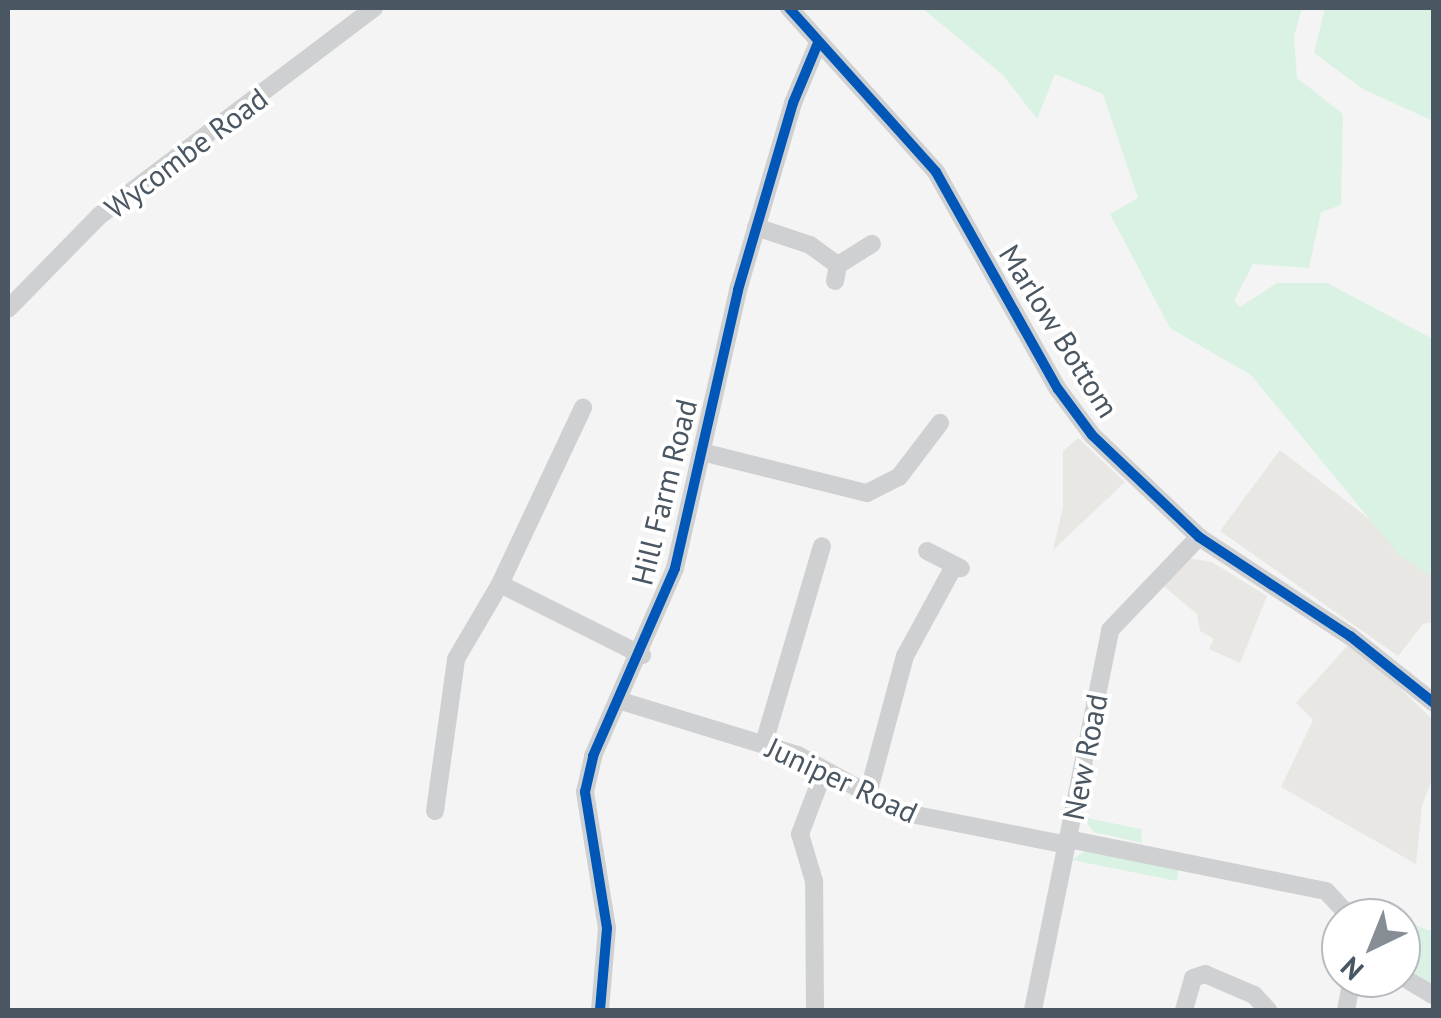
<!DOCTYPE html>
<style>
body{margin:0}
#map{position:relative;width:1441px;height:1018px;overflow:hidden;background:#f4f4f4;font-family:"PT Sans",sans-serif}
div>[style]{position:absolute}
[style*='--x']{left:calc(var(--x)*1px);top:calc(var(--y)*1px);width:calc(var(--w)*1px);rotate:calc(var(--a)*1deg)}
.commercial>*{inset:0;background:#e8e7e3}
.green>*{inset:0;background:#d9f2e3}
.minor>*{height:18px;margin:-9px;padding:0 9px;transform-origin:9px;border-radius:9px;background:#ced0d2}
.cycleway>*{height:10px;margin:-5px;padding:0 5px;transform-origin:5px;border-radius:5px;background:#0057b8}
span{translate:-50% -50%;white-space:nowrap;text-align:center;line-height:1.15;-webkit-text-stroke:8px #fff;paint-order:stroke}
.street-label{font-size:30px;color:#4a5661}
.frame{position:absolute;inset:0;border:10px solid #4a5661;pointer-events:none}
.north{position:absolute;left:1321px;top:898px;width:100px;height:100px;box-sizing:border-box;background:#fff;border:2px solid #b7bbc0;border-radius:50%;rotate:223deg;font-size:28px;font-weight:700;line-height:40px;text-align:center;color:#4a5661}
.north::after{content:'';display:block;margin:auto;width:35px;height:45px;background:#868d94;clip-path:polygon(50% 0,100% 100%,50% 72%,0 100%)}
</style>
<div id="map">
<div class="commercial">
<i style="clip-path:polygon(1078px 438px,1125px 482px,1053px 550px,1063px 507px,1063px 451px)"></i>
<i style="clip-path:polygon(1280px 450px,1429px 565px,1433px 561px,1433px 622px,1423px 624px,1398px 656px,1220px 531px)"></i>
<i style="clip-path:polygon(1186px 558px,1212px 562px,1267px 596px,1240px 663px,1209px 649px,1214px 639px,1200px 631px,1197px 614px,1160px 583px)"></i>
<i style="clip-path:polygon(1347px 646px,1366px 655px,1433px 720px,1433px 776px,1422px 806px,1416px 864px,1281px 787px,1313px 720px,1296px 703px)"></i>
</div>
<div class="green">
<i style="clip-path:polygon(922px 8px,1302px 8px,1294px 36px,1297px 78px,1343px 114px,1341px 205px,1321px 212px,1309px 268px,1253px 264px,1234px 301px,1240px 307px,1277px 283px,1327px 283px,1433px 339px,1433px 577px,1399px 555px,1251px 375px,1170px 328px,1110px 214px,1138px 198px,1103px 94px,1055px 74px,1037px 119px,1003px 75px)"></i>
<i style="clip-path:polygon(1325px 8px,1433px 8px,1433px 121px,1363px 89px,1314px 53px)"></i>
<i style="clip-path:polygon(1082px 817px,1141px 829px,1142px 843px,1094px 832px)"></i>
<i style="clip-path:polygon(1090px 848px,1179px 866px,1177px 881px,1072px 860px)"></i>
<i style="clip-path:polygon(1408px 922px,1433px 932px,1433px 986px,1411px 970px)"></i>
</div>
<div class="minor">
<i style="--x:789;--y:8;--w:220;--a:48.1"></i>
<i style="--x:936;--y:172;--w:249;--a:60.7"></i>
<i style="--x:1058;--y:389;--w:57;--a:53.5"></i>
<i style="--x:1092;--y:435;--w:148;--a:43.6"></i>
<i style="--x:1199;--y:537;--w:181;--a:33.3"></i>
<i style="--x:1350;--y:636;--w:107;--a:38.6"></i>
<i style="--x:756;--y:227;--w:57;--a:18.4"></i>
<i style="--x:810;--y:245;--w:34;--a:36"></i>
<i style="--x:835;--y:281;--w:16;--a:-79"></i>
<i style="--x:838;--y:265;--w:40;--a:-32"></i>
<i style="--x:8;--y:309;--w:130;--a:-45.6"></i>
<i style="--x:99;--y:216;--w:345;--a:-37.1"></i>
<i style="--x:702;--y:452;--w:170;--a:14"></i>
<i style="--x:867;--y:493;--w:36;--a:-27"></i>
<i style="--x:899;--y:477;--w:68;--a:-52.8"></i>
<i style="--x:927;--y:551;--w:38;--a:27"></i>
<i style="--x:500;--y:584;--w:159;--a:26.6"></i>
<i style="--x:621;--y:701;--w:185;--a:17"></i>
<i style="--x:798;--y:755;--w:118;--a:29"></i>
<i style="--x:901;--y:812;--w:169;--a:11.2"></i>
<i style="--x:764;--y:743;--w:205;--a:-73.6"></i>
<i style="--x:868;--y:794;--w:143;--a:-75"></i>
<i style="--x:905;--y:656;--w:102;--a:-61.4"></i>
<i style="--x:435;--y:811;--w:153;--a:-82.1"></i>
<i style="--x:456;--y:659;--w:87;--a:-59.6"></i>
<i style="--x:500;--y:584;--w:195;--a:-64.8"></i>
<i style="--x:1068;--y:839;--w:263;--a:11.4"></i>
<i style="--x:1326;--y:891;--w:37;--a:47"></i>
<i style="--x:1401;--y:976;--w:39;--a:31"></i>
<i style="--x:600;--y:1010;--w:82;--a:-85.1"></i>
<i style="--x:607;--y:928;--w:138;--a:-99.2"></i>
<i style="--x:585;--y:792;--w:37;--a:-77"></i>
<i style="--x:593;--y:756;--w:205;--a:-66.4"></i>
<i style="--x:675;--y:568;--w:285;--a:-77.2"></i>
<i style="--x:738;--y:290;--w:195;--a:-73.6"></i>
<i style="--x:793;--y:103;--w:65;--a:-67.4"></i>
<i style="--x:815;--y:1010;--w:129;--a:-90.4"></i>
<i style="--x:814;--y:881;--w:49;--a:-106.6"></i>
<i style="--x:800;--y:834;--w:67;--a:-69.1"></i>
<i style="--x:1033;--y:1010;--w:388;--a:-78.5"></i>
<i style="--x:1110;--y:630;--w:129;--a:-46.3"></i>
<i style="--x:1184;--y:1010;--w:33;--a:-74"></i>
<i style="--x:1193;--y:978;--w:13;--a:-18"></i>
<i style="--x:1205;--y:974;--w:53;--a:23.2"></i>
<i style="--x:1254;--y:995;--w:21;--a:47"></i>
<i style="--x:1346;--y:1010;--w:33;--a:-79"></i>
</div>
<div class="cycleway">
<i style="--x:789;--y:8;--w:220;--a:48.1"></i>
<i style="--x:936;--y:172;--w:249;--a:60.7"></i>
<i style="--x:1058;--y:389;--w:57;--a:53.5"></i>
<i style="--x:1092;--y:435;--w:148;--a:43.6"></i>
<i style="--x:1199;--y:537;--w:181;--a:33.3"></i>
<i style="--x:1350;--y:636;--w:107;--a:38.6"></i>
<i style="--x:600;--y:1010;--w:82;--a:-85.1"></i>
<i style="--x:607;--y:928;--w:138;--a:-99.2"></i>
<i style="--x:585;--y:792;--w:37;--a:-77"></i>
<i style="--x:593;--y:756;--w:205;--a:-66.4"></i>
<i style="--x:675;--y:568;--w:285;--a:-77.2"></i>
<i style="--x:738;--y:290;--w:195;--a:-73.6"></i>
<i style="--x:793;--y:103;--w:65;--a:-67.4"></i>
</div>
<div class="street-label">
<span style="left:186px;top:153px;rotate:-37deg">Wycombe Road</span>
<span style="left:1059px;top:331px;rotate:58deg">Marlow Bottom</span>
<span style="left:664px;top:492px;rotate:-76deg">Hill Farm Road</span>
<span style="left:1085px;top:757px;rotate:-79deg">New Road</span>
<span style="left:842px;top:780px;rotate:25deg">Juniper Road</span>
</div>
<div class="frame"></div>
<div class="north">N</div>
</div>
